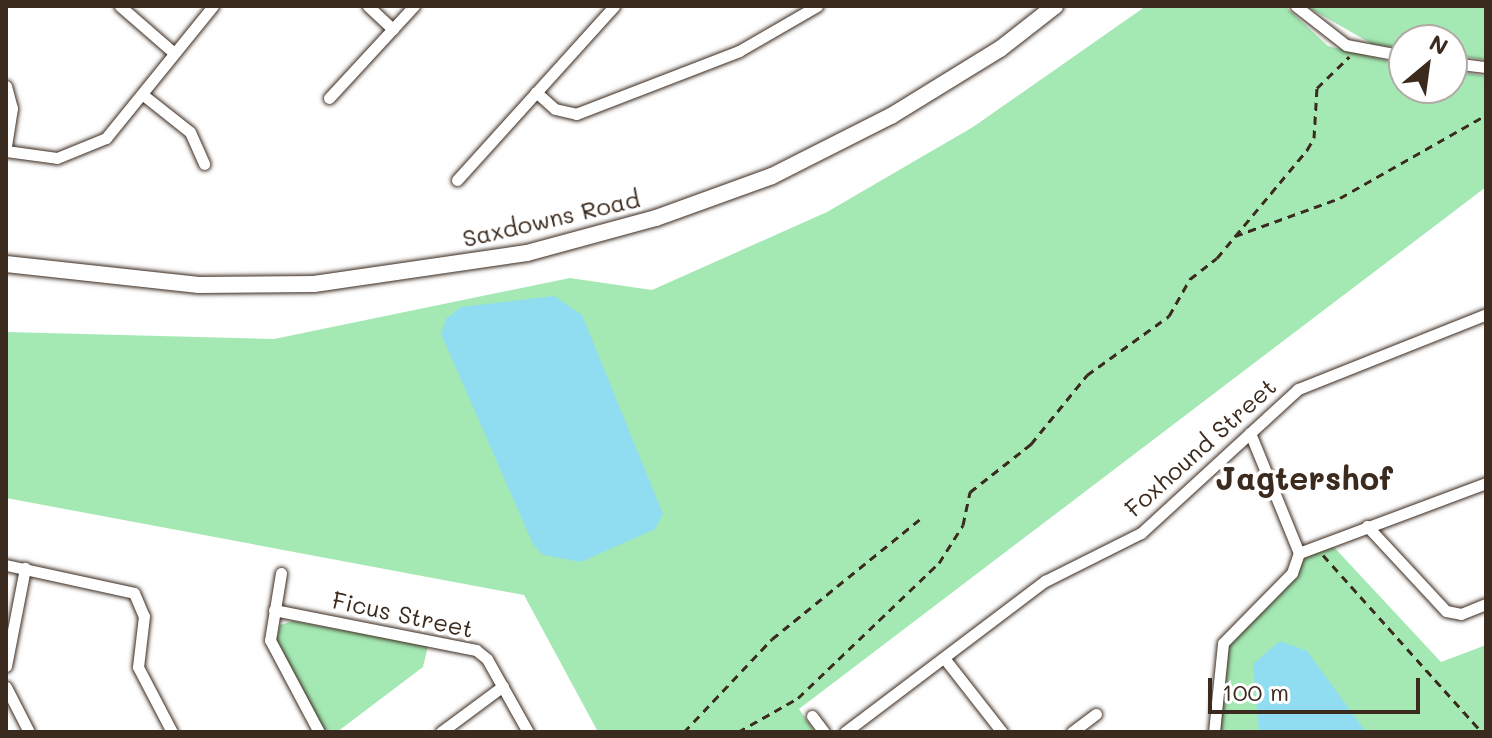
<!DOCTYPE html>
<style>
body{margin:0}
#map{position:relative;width:1492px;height:738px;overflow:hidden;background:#fff;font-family:Mali,sans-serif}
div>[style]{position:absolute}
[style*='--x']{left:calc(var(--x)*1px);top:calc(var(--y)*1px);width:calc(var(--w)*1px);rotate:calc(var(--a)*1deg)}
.green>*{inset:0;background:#a4e9b4}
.water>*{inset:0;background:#90dcf0}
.path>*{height:3px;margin-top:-1.5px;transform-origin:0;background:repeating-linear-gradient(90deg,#3b2a1e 0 8px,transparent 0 14px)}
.roads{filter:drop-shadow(0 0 2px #3b2a1e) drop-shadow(0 0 2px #3b2a1e)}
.street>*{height:11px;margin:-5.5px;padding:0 5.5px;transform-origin:5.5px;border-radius:5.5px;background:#fff}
.secondary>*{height:16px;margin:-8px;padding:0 8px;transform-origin:8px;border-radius:8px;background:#fff}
span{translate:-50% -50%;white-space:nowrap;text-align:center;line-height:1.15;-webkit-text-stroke:7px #fff;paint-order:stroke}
.street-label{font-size:24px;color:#3b2a1e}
.district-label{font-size:32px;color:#3b2a1e;font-weight:700}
.frame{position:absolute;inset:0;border:8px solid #3b2a1e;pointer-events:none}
.north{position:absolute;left:1388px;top:24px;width:80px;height:80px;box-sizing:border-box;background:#fff;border:2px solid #b1aaa5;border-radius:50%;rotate:29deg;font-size:22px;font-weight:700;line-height:32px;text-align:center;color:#3b2a1e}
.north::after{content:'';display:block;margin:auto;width:28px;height:36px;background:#3b2a1e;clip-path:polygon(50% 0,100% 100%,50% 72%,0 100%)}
.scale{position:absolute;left:1208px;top:678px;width:212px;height:36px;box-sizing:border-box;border:4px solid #3b2a1e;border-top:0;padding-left:10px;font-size:24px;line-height:28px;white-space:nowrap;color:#3b2a1e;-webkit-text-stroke:6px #fff;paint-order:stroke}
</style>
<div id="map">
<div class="green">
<i style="clip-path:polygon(1146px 6px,1285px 6px,1328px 46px,1404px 65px,1404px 88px,1452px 88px,1452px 71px,1486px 76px,1486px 187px,799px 709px,815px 732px,598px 732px,524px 595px,6px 498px,6px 332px,274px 339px,570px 278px,652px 290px,827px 212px,973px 127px)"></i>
<i style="clip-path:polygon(1306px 6px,1486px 6px,1486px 60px,1452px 55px,1452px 40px,1404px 40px,1404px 49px,1372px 44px)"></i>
<i style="clip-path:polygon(1332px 545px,1441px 662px,1486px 645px,1486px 732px,1220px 732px,1229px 644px,1307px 557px)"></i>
<i style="clip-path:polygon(293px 621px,428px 646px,423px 667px,337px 732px,325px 732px,276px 642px,280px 625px)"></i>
</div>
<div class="water">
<i style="clip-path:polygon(554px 296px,582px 315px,663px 514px,655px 529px,581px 562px,543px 555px,533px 544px,441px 334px,446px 319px,461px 307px)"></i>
<i style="clip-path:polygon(1280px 641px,1307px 651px,1366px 732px,1259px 732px,1253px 664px)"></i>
</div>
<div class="path">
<i style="--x:1235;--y:236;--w:112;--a:-19.9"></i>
<i style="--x:1340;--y:198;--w:168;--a:-29.6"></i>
<i style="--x:1323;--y:555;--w:238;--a:48.1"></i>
<i style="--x:684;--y:732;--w:128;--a:-46.6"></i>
<i style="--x:772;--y:639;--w:196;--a:-39"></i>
<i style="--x:738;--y:732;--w:69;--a:-29.5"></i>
<i style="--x:798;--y:698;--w:195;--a:-43.8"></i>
<i style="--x:939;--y:563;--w:45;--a:-57.7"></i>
<i style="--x:963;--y:525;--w:34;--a:-78"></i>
<i style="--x:970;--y:492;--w:78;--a:-38.2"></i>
<i style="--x:1031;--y:444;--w:89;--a:-50.9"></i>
<i style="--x:1087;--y:375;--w:101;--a:-35.7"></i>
<i style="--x:1169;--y:316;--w:43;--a:-60.4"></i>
<i style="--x:1190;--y:279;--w:34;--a:-38"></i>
<i style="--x:1217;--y:258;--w:141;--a:-50.2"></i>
<i style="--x:1307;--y:150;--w:14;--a:-60"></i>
<i style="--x:1314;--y:138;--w:50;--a:-86.6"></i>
<i style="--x:1317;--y:88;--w:45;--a:-44.1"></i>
</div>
<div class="roads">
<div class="street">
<i style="--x:120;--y:6;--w:72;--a:41"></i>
<i style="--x:368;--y:6;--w:34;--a:43"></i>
<i style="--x:1296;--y:6;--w:63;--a:38"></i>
<i style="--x:1346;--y:45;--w:59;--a:10.7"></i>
<i style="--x:1452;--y:63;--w:34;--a:7"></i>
<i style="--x:6;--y:86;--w:23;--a:75"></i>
<i style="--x:12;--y:108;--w:38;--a:99"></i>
<i style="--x:536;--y:92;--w:25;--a:42"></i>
<i style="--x:555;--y:109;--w:22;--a:13"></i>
<i style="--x:576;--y:114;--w:175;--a:-21.1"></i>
<i style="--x:739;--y:51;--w:90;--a:-30"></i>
<i style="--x:142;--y:94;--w:61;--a:38.4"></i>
<i style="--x:190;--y:132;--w:35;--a:66"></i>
<i style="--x:329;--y:98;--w:125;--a:-47.3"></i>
<i style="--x:6;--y:151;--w:51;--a:7.8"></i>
<i style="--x:57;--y:158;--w:53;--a:-22.2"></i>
<i style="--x:106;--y:138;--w:170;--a:-51"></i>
<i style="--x:457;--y:180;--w:234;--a:-47.9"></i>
<i style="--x:1250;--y:433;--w:130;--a:67.8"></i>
<i style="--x:1367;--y:526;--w:116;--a:47.1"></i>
<i style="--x:1446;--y:611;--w:15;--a:11"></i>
<i style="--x:1461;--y:614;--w:27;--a:-22"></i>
<i style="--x:1299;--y:553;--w:200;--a:-20.5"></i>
<i style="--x:6;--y:565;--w:131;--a:12.3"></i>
<i style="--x:134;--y:593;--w:25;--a:67"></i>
<i style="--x:144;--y:616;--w:51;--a:96.7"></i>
<i style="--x:138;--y:667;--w:73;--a:62.4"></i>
<i style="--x:281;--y:573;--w:68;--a:99.3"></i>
<i style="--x:270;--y:640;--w:104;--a:62"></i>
<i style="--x:274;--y:610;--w:206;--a:11.2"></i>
<i style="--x:476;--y:650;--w:14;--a:39"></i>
<i style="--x:487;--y:659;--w:84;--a:60.7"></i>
<i style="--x:944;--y:658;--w:94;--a:51.9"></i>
<i style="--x:6;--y:666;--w:100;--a:-79"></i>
<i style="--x:6;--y:687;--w:51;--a:62.9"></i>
<i style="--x:812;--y:716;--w:20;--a:53"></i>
<i style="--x:441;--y:732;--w:77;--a:-36.6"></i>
<i style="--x:845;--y:732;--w:251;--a:-37.1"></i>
<i style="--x:1045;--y:581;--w:107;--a:-26.6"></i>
<i style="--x:1141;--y:533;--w:213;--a:-42.5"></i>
<i style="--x:1298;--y:389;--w:202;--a:-21.7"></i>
<i style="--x:1072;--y:732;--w:30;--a:-37"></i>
<i style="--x:1214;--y:732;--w:89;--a:-84.2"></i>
<i style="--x:1223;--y:643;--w:98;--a:-45.4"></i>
<i style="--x:1292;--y:573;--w:21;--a:-71"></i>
</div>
<div class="secondary">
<i style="--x:6;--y:264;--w:194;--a:6.2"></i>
<i style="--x:199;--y:285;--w:115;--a:-0.5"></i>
<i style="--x:314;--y:284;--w:215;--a:-8.3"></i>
<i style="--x:527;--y:253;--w:134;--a:-15.2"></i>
<i style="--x:656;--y:218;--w:123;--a:-19.9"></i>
<i style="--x:772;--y:176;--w:133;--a:-26.8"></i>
<i style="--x:891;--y:116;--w:128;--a:-31.6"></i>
<i style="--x:1000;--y:49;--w:70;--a:-38"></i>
</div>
</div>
<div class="street-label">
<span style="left:551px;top:218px;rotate:-13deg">Saxdowns Road</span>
<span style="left:1200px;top:447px;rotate:-42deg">Foxhound Street</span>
<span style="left:403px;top:614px;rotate:12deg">Ficus Street</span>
</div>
<div class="district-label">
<span style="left:1304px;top:477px">Jagtershof</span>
</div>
<div class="frame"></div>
<div class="north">N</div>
<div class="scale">100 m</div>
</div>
